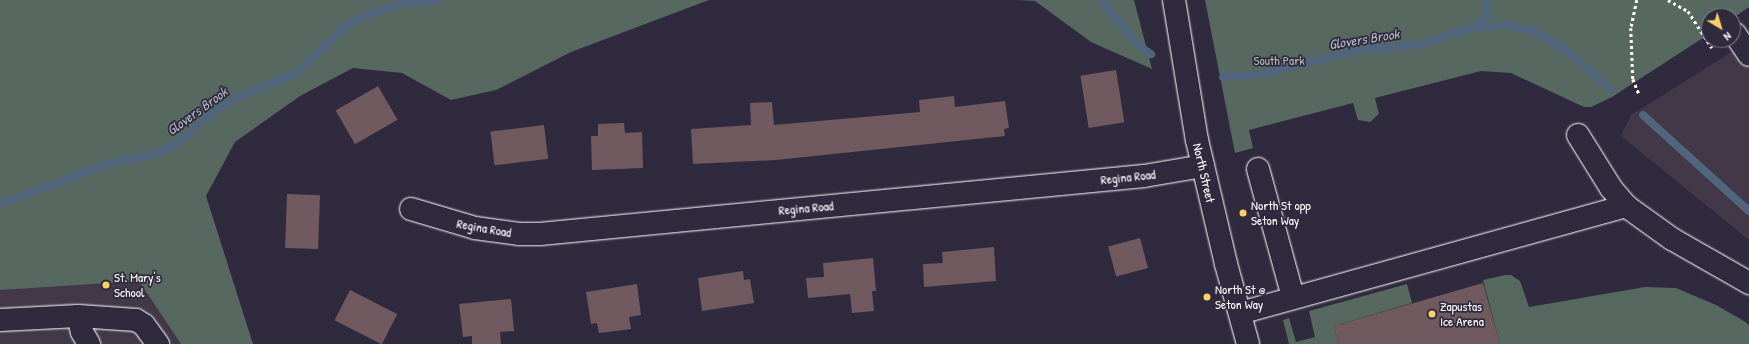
<!DOCTYPE html>
<style>
body{margin:0}
#map{position:relative;width:1749px;height:344px;overflow:hidden;background:#2f2a3d;font-family:"Patrick Hand",sans-serif}
div>[style]{position:absolute}
[style*='--x']{left:calc(var(--x)*1px);top:calc(var(--y)*1px);width:calc(var(--w)*1px);rotate:calc(var(--a)*1deg)}
.built>*{inset:0;background:#423847}
.green>*{inset:0;background:#566860}
.stream>*{height:8px;margin:-4px;padding:0 4px;transform-origin:4px;border-radius:4px;background:#51667d}
.building>*{inset:0;background:#705a5f;transform-origin:0 0}
.path>*{height:2.5px;margin-top:-1.25px;transform-origin:0;background:repeating-linear-gradient(90deg,#fff 0 3px,transparent 0 6px)}
.roads{filter:drop-shadow(0 0 1px #fff) drop-shadow(0 0 1px #fff)}
.minor>*{height:22px;margin:-11px;padding:0 11px;transform-origin:11px;border-radius:11px;background:#2f2a3d}
.major>*{height:22px;margin:-11px;padding:0 11px;transform-origin:11px;border-radius:11px;background:#2f2a3d}
.dots>*{width:11px;height:11px;translate:-50% -50%;box-sizing:border-box;border:2px solid #2f2a3d;border-radius:50%}
span{translate:-50% -50%;white-space:nowrap;text-align:center;line-height:1.15;-webkit-text-stroke:3.5px #2f2a3d;paint-order:stroke}
.park-label{font-size:13px;color:#b3bbb7}
.street-label{font-size:13px;color:#fff}
.poi-label{font-size:13px;color:#fff}
.left{translate:0 -50%;text-align:left}
.water-label{font-size:14px;color:#b1bac4;font-style:italic}
.north{position:absolute;left:1701px;top:8px;width:40px;height:40px;box-sizing:border-box;background:#2f2a3d;border:1px solid #827f8b;border-radius:50%;rotate:142deg;font-size:11px;font-weight:700;line-height:16px;text-align:center;color:#fff}
.north::after{content:'';display:block;margin:auto;width:14px;height:18px;background:#ffd166;clip-path:polygon(50% 0,100% 100%,50% 72%,0 100%)}
</style>
<div id="map">
<div class="built">
<i style="clip-path:polygon(1749px 41px,1749px 240px,1621px 136px,1631px 115px)"></i>
<i style="clip-path:polygon(69px 232px,239px 344px,0 344px,0 234px)"></i>
</div>
<div class="green">
<i style="clip-path:polygon(0 0,709px 0,571px 52px,496px 90px,451px 100px,402px 73px,353px 68px,300px 96px,235px 142px,206px 196px,253px 344px,181px 344px,139px 281px,0 290px)"></i>
<i style="clip-path:polygon(1017px 0,1134px 0,1152px 69px,1091px 42px,1035px 1px)"></i>
<i style="clip-path:polygon(1205px 0,1749px 0,1749px 7px,1733px 18px,1709px 16px,1709px 34px,1612px 97px,1591px 107px,1584px 107px,1511px 73px,1481px 71px,1375px 98px,1379px 114px,1370px 122px,1358px 120px,1353px 103px,1249px 130px,1253px 148px,1235px 153px)"></i>
<i style="clip-path:polygon(1505px 275px,1511px 275px,1520px 281px,1529px 307px,1645px 287px,1676px 288px,1716px 305px,1744px 321px,1749px 325px,1749px 344px,1500px 344px,1483px 280px)"></i>
<i style="clip-path:polygon(1407px 284px,1412px 303px,1334px 326px,1339px 344px,1289px 344px,1283px 320px,1289px 318px,1296px 342px,1315px 337px,1309px 311px)"></i>
</div>
<div class="stream">
<i style="--x:1102;--y:0;--w:58;--a:51.3"></i>
<i style="--x:1138;--y:45;--w:16;--a:35"></i>
<i style="--x:1476;--y:28;--w:31;--a:-6"></i>
<i style="--x:1507;--y:25;--w:25;--a:12"></i>
<i style="--x:1531;--y:30;--w:43;--a:30.7"></i>
<i style="--x:1568;--y:52;--w:56;--a:41.4"></i>
<i style="--x:1223;--y:77;--w:39;--a:-4"></i>
<i style="--x:1262;--y:74;--w:101;--a:-13.8"></i>
<i style="--x:1360;--y:50;--w:63;--a:-5.4"></i>
<i style="--x:1423;--y:44;--w:28;--a:-21"></i>
<i style="--x:1449;--y:34;--w:28;--a:-13"></i>
<i style="--x:1476;--y:28;--w:17;--a:-50"></i>
<i style="--x:1487;--y:15;--w:15;--a:-94"></i>
<i style="--x:1643;--y:115;--w:143;--a:42.2"></i>
<i style="--x:0;--y:204;--w:118;--a:-20.3"></i>
<i style="--x:111;--y:163;--w:44;--a:-11.8"></i>
<i style="--x:154;--y:154;--w:24;--a:-24"></i>
<i style="--x:176;--y:144;--w:54;--a:-40.5"></i>
<i style="--x:217;--y:109;--w:29;--a:-29"></i>
<i style="--x:242;--y:95;--w:59;--a:-21.8"></i>
<i style="--x:297;--y:73;--w:69;--a:-43.8"></i>
<i style="--x:347;--y:25;--w:28;--a:-26"></i>
<i style="--x:372;--y:13;--w:30;--a:-17"></i>
<i style="--x:401;--y:4;--w:37;--a:-6"></i>
</div>
<div class="building">
<i style="left:1116px;top:70px;width:53px;height:36px;rotate:81deg"></i>
<i style="left:378px;top:86px;width:39px;height:49px;rotate:60deg"></i>
<i style="clip-path:polygon(954px 96px,955px 107px,1005px 101px,1009px 128px,1004px 129px,1005px 136px,776px 160px,693px 164px,691px 129px,751px 125px,750px 103px,772px 102px,774px 125px,920px 112px,919px 100px)"></i>
<i style="clip-path:polygon(624px 123px,625px 133px,642px 132px,643px 168px,592px 170px,591px 136px,598px 136px,598px 124px)"></i>
<i style="left:544px;top:125px;width:34px;height:54px;rotate:83deg"></i>
<i style="left:287px;top:194px;width:33px;height:54px;rotate:2deg"></i>
<i style="left:1140px;top:238px;width:31px;height:33px;rotate:75deg"></i>
<i style="clip-path:polygon(994px 247px,996px 281px,924px 287px,923px 264px,943px 263px,942px 252px)"></i>
<i style="clip-path:polygon(873px 258px,876px 291px,872px 291px,874px 311px,852px 313px,850px 294px,808px 298px,806px 278px,824px 277px,823px 263px)"></i>
<i style="clip-path:polygon(743px 271px,744px 280px,750px 279px,754px 303px,702px 311px,698px 278px)"></i>
<i style="clip-path:polygon(1483px 283px,1500px 344px,1339px 344px,1334px 326px)"></i>
<i style="clip-path:polygon(637px 284px,641px 315px,629px 317px,631px 329px,599px 333px,597px 323px,591px 324px,586px 292px)"></i>
<i style="left:350px;top:290px;width:53px;height:34px;rotate:27deg"></i>
<i style="clip-path:polygon(511px 299px,514px 331px,500px 332px,501px 344px,472px 344px,472px 336px,463px 337px,459px 304px)"></i>
</div>
<div class="path">
<i style="--x:1637;--y:0;--w:29;--a:102"></i>
<i style="--x:1631;--y:28;--w:51;--a:87.8"></i>
<i style="--x:1633;--y:79;--w:16;--a:68"></i>
<i style="--x:1668;--y:0;--w:23;--a:29"></i>
<i style="--x:1688;--y:11;--w:44;--a:57"></i>
</div>
<div class="roads">
<div class="minor">
<i style="--x:1735;--y:34;--w:25;--a:56"></i>
<i style="--x:1578;--y:135;--w:62;--a:58.1"></i>
<i style="--x:1611;--y:188;--w:23;--a:50"></i>
<i style="--x:1626;--y:206;--w:57;--a:35.7"></i>
<i style="--x:1672;--y:239;--w:89;--a:29.7"></i>
<i style="--x:1258;--y:169;--w:133;--a:74.7"></i>
<i style="--x:411;--y:209;--w:67;--a:16.5"></i>
<i style="--x:475;--y:228;--w:44;--a:7.8"></i>
<i style="--x:519;--y:234;--w:21;--a:0"></i>
<i style="--x:540;--y:234;--w:607;--a:-5.49"></i>
<i style="--x:1144;--y:176;--w:60;--a:-9.6"></i>
<i style="--x:1240;--y:313;--w:401;--a:-15.5"></i>
<i style="--x:78;--y:316;--w:16;--a:76"></i>
<i style="--x:82;--y:332;--w:14;--a:60"></i>
<i style="--x:0;--y:320;--w:78;--a:-2.9"></i>
<i style="--x:78;--y:316;--w:58;--a:3.9"></i>
<i style="--x:136;--y:320;--w:9;--a:32"></i>
<i style="--x:144;--y:325;--w:24;--a:54"></i>
</div>
<div class="major">
<i style="--x:1174;--y:0;--w:142;--a:80.7"></i>
<i style="--x:1197;--y:140;--w:127;--a:76.8"></i>
<i style="--x:1226;--y:264;--w:83;--a:74.6"></i>
</div>
</div>
<div class="dots">
<i style="left:1243px;top:213px;background:#ffd166"></i>
<i style="left:106px;top:285px;background:#ffd166"></i>
<i style="left:1207px;top:297px;background:#ffd166"></i>
<i style="left:1432px;top:314px;background:#ffd166"></i>
</div>
<div class="park-label">
<span style="left:1279px;top:60px">South Park</span>
</div>
<div class="street-label">
<span style="left:1204px;top:173px;rotate:77deg">North Street</span>
<span style="left:1128px;top:177px;rotate:-6deg">Regina Road</span>
<span style="left:806px;top:208px;rotate:-5deg">Regina Road</span>
<span style="left:484px;top:228px;rotate:10deg">Regina Road</span>
</div>
<div class="poi-label">
<span class="left" style="left:1251px;top:213px">North St opp<br>Seton Way</span>
<span class="left" style="left:114px;top:285px">St. Mary's<br>School</span>
<span class="left" style="left:1215px;top:297px">North St @<br>Seton Way</span>
<span class="left" style="left:1440px;top:314px">Zapustas<br>Ice Arena</span>
</div>
<div class="water-label">
<span style="left:1364px;top:39px;rotate:-9deg">Glovers Brook</span>
<span style="left:197px;top:111px;rotate:-36deg">Glovers Brook</span>
</div>
<div class="north">N</div>
</div>
